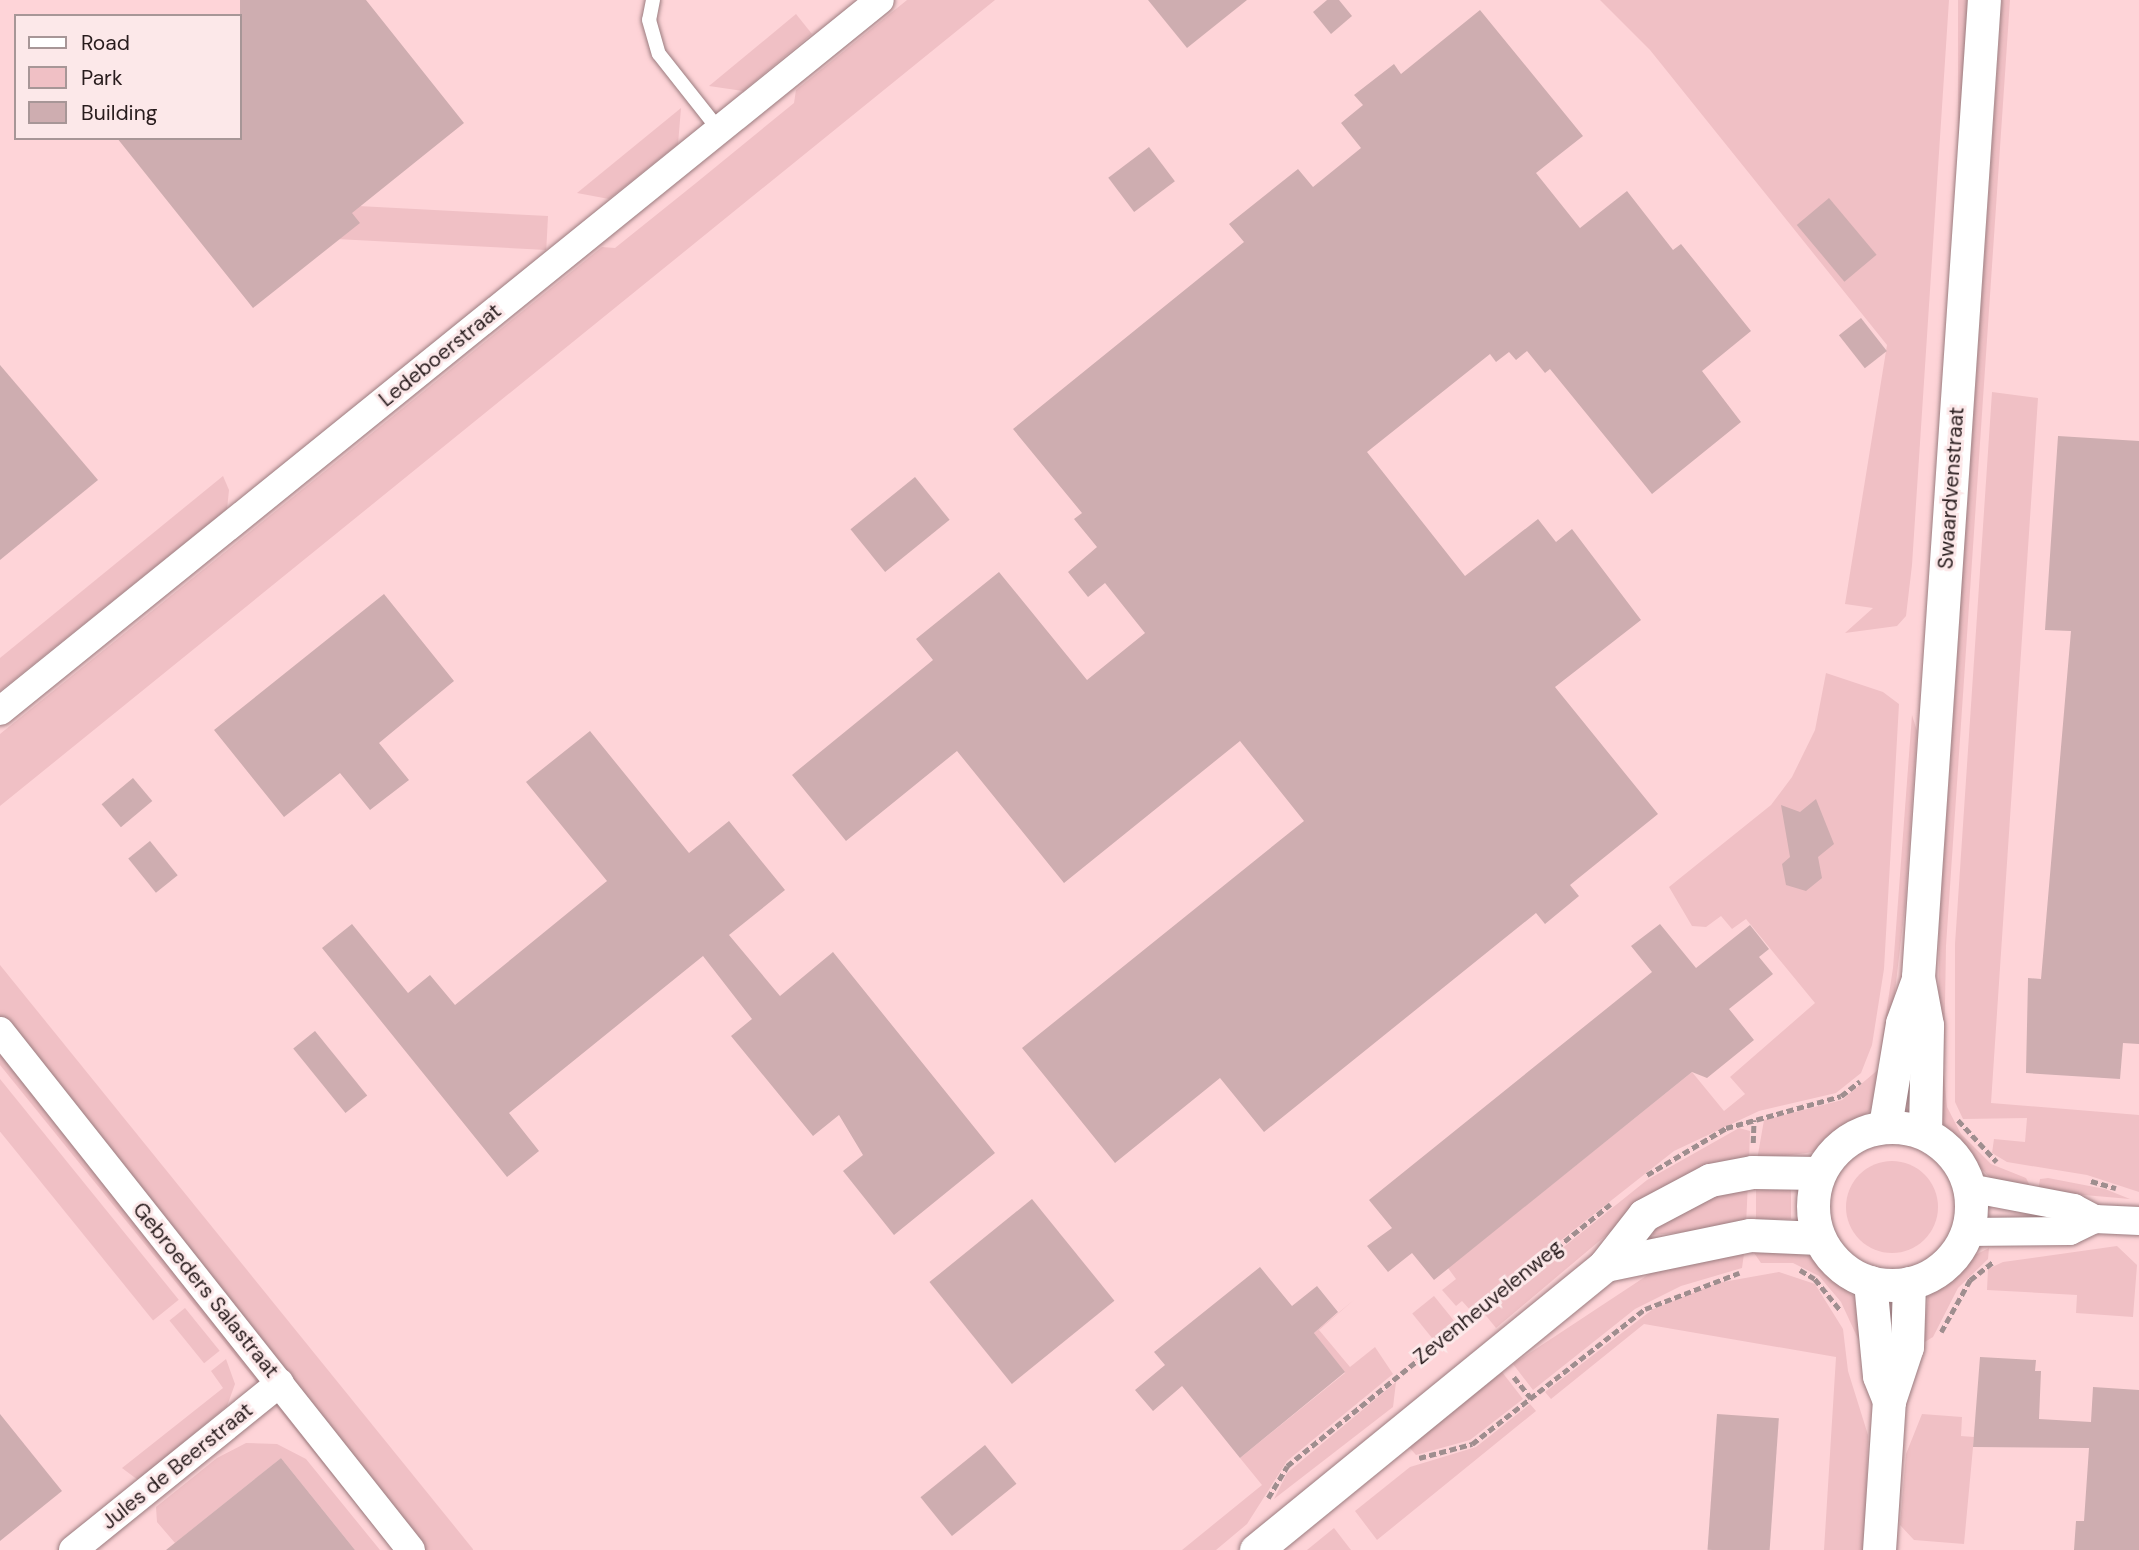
<!DOCTYPE html>
<style>
body{margin:0}
#map{position:relative;width:2139px;height:1550px;overflow:hidden;background:#fce8e9;font-family:"DM Sans",sans-serif}
div>[style]{position:absolute}
[style*='--x']{left:calc(var(--x)*1px);top:calc(var(--y)*1px);width:calc(var(--w)*1px);rotate:calc(var(--a)*1deg)}
.built>*{inset:0;background:#fed4d8}
.green>*{inset:0;background:#f0c0c5;transform-origin:0 0}
.round{border-radius:50%}
.building>*{inset:0;background:#ceadb0;transform-origin:0 0}
.path>*{height:4.5px;margin-top:-2.25px;transform-origin:0;background:repeating-linear-gradient(90deg,#9f8e8f 0 7px,transparent 0 10.5px)}
.roads{filter:drop-shadow(0 0 2px #9a7c7f) drop-shadow(0 0 2px #9a7c7f)}
.service>*{height:14px;margin:-7px;padding:0 7px;transform-origin:7px;border-radius:7px;background:#fff}
.minor>*{height:28px;margin:-14px;padding:0 14px;transform-origin:14px;border-radius:14px;background:#fff}
.tertiary>*{height:33px;margin:-16.5px;padding:0 16.5px;transform-origin:16.5px;border-radius:16.5px;background:#fff}
.tertiary>.ring{margin:-16.5px;padding:0;box-sizing:content-box;background:none;border:33px solid #fff;border-radius:50%}
span{translate:-50% -50%;white-space:nowrap;text-align:center;line-height:1.15;-webkit-text-stroke:6px #fce8e9;paint-order:stroke}
.street-label{font-size:21px;color:#281c1d}
.legend{position:absolute;left:14px;top:14px;width:228px;height:126px;box-sizing:border-box;background:#fce8e9;border:2px solid #a79697;margin:0;padding:9px 12px;list-style:none;font-size:21px;color:#281c1d}
.legend li{display:flex;align-items:center;gap:14px;height:35px}
.legend b{width:35px;border:2px solid #a79697}
</style>
<div id="map">
<div class="built">
<i style="clip-path:polygon(evenodd,0 0,2139px 0,2139px 1550px,0 1550px,0 0,16px 16px,240px 16px,240px 138px,16px 138px,16px 16px)"></i>
</div>
<div class="green">
<i style="clip-path:polygon(907px 0,995px 0,0 806px,0 734px,602px 247px,615px 248px,696px 183px,794px 103px,796px 90px)"></i>
<i style="clip-path:polygon(1600px 0,1949px 0,1912px 565px,1906px 616px,1897px 626px,1845px 633px,1873px 608px,1845px 604px,1887px 345px,1650px 50px)"></i>
<i style="left:1958px;top:0;width:9px;height:614px"></i>
<i style="clip-path:polygon(2002px 0,2010px 0,1946px 946px,1944px 1064px,1938px 1066px,1939px 928px)"></i>
<i style="clip-path:polygon(796px 14px,812px 34px,743px 91px,709px 86px)"></i>
<i style="clip-path:polygon(681px 108px,678px 144px,609px 199px,577px 193px)"></i>
<i style="left:548px;top:216px;width:34px;height:330px;rotate:93deg"></i>
<i style="clip-path:polygon(1992px 392px,2038px 398px,1991px 1103px,2139px 1115px,2139px 1192px,2087px 1175px,2007px 1162px,1992px 1153px,1994px 1139px,2025px 1142px,2027px 1118px,1963px 1119px,1955px 1102px,1955px 944px)"></i>
<i style="clip-path:polygon(223px 476px,229px 490px,227px 509px,0 691px,0 658px)"></i>
<i style="clip-path:polygon(1826px 673px,1883px 692px,1899px 704px,1884px 969px,1872px 1045px,1861px 1073px,1836px 1093px,1759px 1111px,1674px 1151px,1471px 1311px,1462px 1301px,1456px 1306px,1442px 1290px,1456px 1279px,1448px 1268px,1692px 1072px,1724px 1111px,1745px 1094px,1730px 1077px,1815px 1003px,1746px 919px,1732px 929px,1721px 916px,1706px 927px,1692px 926px,1669px 887px,1771px 805px,1792px 777px,1815px 730px)"></i>
<i style="clip-path:polygon(1912px 715px,1917px 731px,1905px 906px,1893px 1008px,1879px 1060px,1893px 968px)"></i>
<i style="left:0;top:965px;width:752px;height:63px;rotate:51deg"></i>
<i style="clip-path:polygon(1879px 1069px,1873px 1107px,1862px 1118px,1813px 1152px,1757px 1160px,1764px 1120px,1842px 1100px)"></i>
<i style="clip-path:polygon(1938px 1074px,1944px 1076px,1947px 1107px,1961px 1134px,1991px 1164px,2026px 1178px,2030px 1186px,1991px 1179px,1950px 1135px,1940px 1119px)"></i>
<i style="left:0;top:1079px;width:284px;height:33px;rotate:51deg"></i>
<i style="clip-path:polygon(1739px 1128px,1750px 1131px,1749px 1161px,1616px 1227px,1496px 1328px,1483px 1312px,1647px 1180px)"></i>
<i class="round" style="left:1846px;top:1161px;width:92px;height:92px"></i>
<i style="clip-path:polygon(2048px 1178px,2105px 1189px,2130px 1199px,2038px 1191px,2040px 1179px)"></i>
<i style="clip-path:polygon(1748px 1181px,1746px 1226px,1653px 1235px,1654px 1222px)"></i>
<i style="left:1756px;top:1187px;width:35px;height:32px"></i>
<i style="clip-path:polygon(1745px 1246px,1742px 1268px,1681px 1286px,1635px 1309px,1533px 1390px,1513px 1364px,1663px 1265px)"></i>
<i style="clip-path:polygon(2117px 1246px,2137px 1265px,2133px 1317px,2076px 1313px,2077px 1295px,1987px 1290px,1988px 1269px,2003px 1262px)"></i>
<i style="clip-path:polygon(1989px 1248px,1988px 1259px,1958px 1288px,1933px 1337px,1923px 1343px,1928px 1297px,1969px 1258px)"></i>
<i style="clip-path:polygon(1752px 1250px,1808px 1253px,1816px 1259px,1855px 1298px,1860px 1343px,1841px 1302px,1819px 1276px,1793px 1263px,1761px 1263px)"></i>
<i style="clip-path:polygon(1779px 1272px,1815px 1284px,1843px 1329px,1848px 1371px,1868px 1435px,1865px 1550px,1824px 1550px,1836px 1357px,1644px 1324px,1551px 1399px,1545px 1392px,1653px 1309px,1717px 1283px)"></i>
<i style="left:1434px;top:1296px;width:35px;height:28px;rotate:51deg"></i>
<i style="clip-path:polygon(1355px 1299px,1319px 1330px,1350px 1367px,1375px 1347px,1393px 1374px,1287px 1461px,1247px 1524px,1216px 1550px,1182px 1550px,1262px 1485px,1240px 1458px,1345px 1373px,1314px 1333px)"></i>
<i style="left:185px;top:1308px;width:55px;height:20px;rotate:51deg"></i>
<i style="clip-path:polygon(226px 1359px,235px 1384px,227px 1406px,138px 1480px,122px 1468px,223px 1388px,211px 1371px)"></i>
<i style="clip-path:polygon(1502px 1372px,1523px 1399px,1470px 1440px,1416px 1455px,1409px 1447px)"></i>
<i style="clip-path:polygon(1396px 1382px,1393px 1407px,1274px 1499px,1287px 1473px)"></i>
<i style="clip-path:polygon(1530px 1404px,1536px 1411px,1377px 1540px,1355px 1511px,1410px 1467px,1476px 1447px)"></i>
<i style="clip-path:polygon(1922px 1414px,1962px 1417px,1961px 1436px,1974px 1437px,1964px 1544px,1914px 1540px,1900px 1525px,1906px 1454px)"></i>
<i style="clip-path:polygon(246px 1443px,277px 1444px,306px 1459px,380px 1550px,355px 1550px,281px 1458px,175px 1543px,157px 1522px,156px 1507px,217px 1458px)"></i>
<i style="clip-path:polygon(1334px 1528px,1351px 1550px,1307px 1550px)"></i>
</div>
<div class="building">
<i style="clip-path:polygon(240px 0,366px 0,464px 123px,352px 213px,360px 223px,253px 308px,117px 138px,240px 138px)"></i>
<i style="clip-path:polygon(1148px 0,1247px 0,1187px 48px)"></i>
<i style="clip-path:polygon(1327px 0,1339px 0,1352px 16px,1331px 34px,1313px 12px)"></i>
<i style="clip-path:polygon(1480px 10px,1583px 136px,1536px 173px,1580px 228px,1627px 191px,1673px 250px,1681px 244px,1751px 331px,1702px 371px,1741px 422px,1652px 494px,1550px 369px,1545px 373px,1527px 351px,1516px 360px,1509px 352px,1496px 362px,1490px 354px,1367px 452px,1465px 576px,1538px 519px,1556px 542px,1572px 529px,1641px 620px,1555px 687px,1658px 814px,1570px 885px,1579px 896px,1545px 924px,1536px 913px,1264px 1132px,1220px 1078px,1115px 1163px,1022px 1048px,1304px 821px,1240px 741px,1064px 883px,957px 751px,846px 841px,792px 775px,933px 660px,916px 639px,999px 572px,1087px 680px,1145px 633px,1105px 583px,1088px 597px,1068px 572px,1097px 547px,1074px 519px,1082px 513px,1013px 429px,1244px 242px,1229px 224px,1298px 169px,1313px 187px,1361px 148px,1341px 123px,1363px 105px,1354px 95px,1394px 64px,1401px 74px)"></i>
<i style="left:1149px;top:147px;width:43px;height:51px;rotate:53deg"></i>
<i style="left:1829px;top:198px;width:74px;height:42px;rotate:50deg"></i>
<i style="left:1861px;top:318px;width:42px;height:28px;rotate:52deg"></i>
<i style="clip-path:polygon(0 365px,98px 480px,0 560px)"></i>
<i style="clip-path:polygon(2058px 436px,2139px 441px,2139px 1044px,2123px 1043px,2120px 1079px,2026px 1073px,2028px 978px,2041px 979px,2071px 631px,2045px 630px)"></i>
<i style="left:915px;top:477px;width:55px;height:83px;rotate:51deg"></i>
<i style="clip-path:polygon(384px 594px,454px 681px,379px 743px,409px 780px,370px 810px,340px 773px,284px 817px,214px 730px)"></i>
<i style="clip-path:polygon(590px 731px,689px 853px,729px 821px,785px 890px,729px 935px,780px 996px,833px 952px,995px 1153px,894px 1235px,843px 1171px,863px 1155px,839px 1115px,813px 1136px,731px 1036px,752px 1019px,703px 956px,509px 1113px,539px 1151px,507px 1177px,322px 948px,352px 924px,408px 993px,430px 975px,455px 1005px,607px 881px,526px 782px)"></i>
<i style="left:133px;top:778px;width:30px;height:41px;rotate:50deg"></i>
<i style="clip-path:polygon(1816px 799px,1834px 844px,1818px 857px,1822px 878px,1806px 891px,1786px 885px,1782px 864px,1790px 857px,1781px 805px,1800px 812px)"></i>
<i style="left:150px;top:841px;width:44px;height:28px;rotate:51deg"></i>
<i style="clip-path:polygon(1660px 924px,1696px 968px,1750px 925px,1769px 949px,1759px 957px,1773px 974px,1729px 1009px,1754px 1040px,1707px 1078px,1692px 1072px,1434px 1280px,1412px 1253px,1388px 1272px,1367px 1246px,1392px 1228px,1369px 1200px,1652px 972px,1631px 946px)"></i>
<i style="left:315px;top:1031px;width:83px;height:28px;rotate:51deg"></i>
<i style="left:1032px;top:1199px;width:131px;height:132px;rotate:51deg"></i>
<i style="clip-path:polygon(1260px 1267px,1292px 1306px,1317px 1286px,1338px 1312px,1314px 1333px,1345px 1372px,1240px 1458px,1182px 1386px,1153px 1411px,1135px 1390px,1165px 1365px,1154px 1352px)"></i>
<i style="clip-path:polygon(1980px 1357px,2036px 1360px,2035px 1371px,2041px 1371px,2039px 1419px,2091px 1422px,2093px 1387px,2139px 1390px,2139px 1550px,2074px 1550px,2076px 1521px,2084px 1521px,2089px 1448px,1973px 1447px)"></i>
<i style="clip-path:polygon(0 1414px,62px 1491px,0 1541px)"></i>
<i style="left:1717px;top:1414px;width:62px;height:136px;rotate:4deg"></i>
<i style="left:985px;top:1445px;width:50px;height:83px;rotate:51deg"></i>
<i style="clip-path:polygon(281px 1458px,355px 1550px,166px 1550px)"></i>
</div>
<div class="path">
<i style="--x:1958;--y:1120;--w:57;--a:47.1"></i>
<i style="--x:1753;--y:1143;--w:23;--a:-88"></i>
<i style="--x:1647;--y:1175;--w:92;--a:-30.7"></i>
<i style="--x:1726;--y:1128;--w:119;--a:-15.5"></i>
<i style="--x:1841;--y:1096;--w:24;--a:-38"></i>
<i style="--x:2091;--y:1181;--w:26;--a:16"></i>
<i style="--x:1800;--y:1270;--w:17;--a:31"></i>
<i style="--x:1815;--y:1279;--w:40;--a:51"></i>
<i style="--x:1941;--y:1332;--w:60;--a:-60.9"></i>
<i style="--x:1970;--y:1280;--w:29;--a:-38"></i>
<i style="--x:1514;--y:1377;--w:27;--a:51"></i>
<i style="--x:1419;--y:1458;--w:55;--a:-14.8"></i>
<i style="--x:1472;--y:1444;--w:219;--a:-38"></i>
<i style="--x:1645;--y:1309;--w:101;--a:-21"></i>
<i style="--x:1268;--y:1498;--w:37;--a:-59"></i>
<i style="--x:1287;--y:1466;--w:416;--a:-39"></i>
</div>
<div class="roads">
<div class="service">
<i style="--x:653;--y:0;--w:20;--a:101"></i>
<i style="--x:649;--y:20;--w:35;--a:74"></i>
<i style="--x:659;--y:54;--w:97;--a:51.7"></i>
</div>
<div class="minor">
<i style="--x:0;--y:711;--w:1131;--a:-38.94"></i>
<i style="--x:0;--y:1031;--w:662;--a:51.62"></i>
<i style="--x:1969;--y:1188;--w:107;--a:10.8"></i>
<i style="--x:2074;--y:1208;--w:24;--a:28"></i>
<i style="--x:2095;--y:1219;--w:44;--a:2.6"></i>
<i style="--x:1967;--y:1232;--w:103;--a:-0.6"></i>
<i style="--x:2070;--y:1231;--w:28;--a:-26"></i>
<i style="--x:73;--y:1550;--w:266;--a:-38.9"></i>
</div>
<div class="tertiary">
<i style="--x:1885;--y:1126;--w:104;--a:-80.6"></i>
<i style="--x:1902;--y:1023;--w:47;--a:-70"></i>
<i class="ring" style="left:1813px;top:1127px;width:125px;height:125px"></i>
<i style="--x:1925;--y:1133;--w:108;--a:-88.9"></i>
<i style="--x:1927;--y:1025;--w:49;--a:-100.6"></i>
<i style="--x:1918;--y:977;--w:979;--a:-86.14"></i>
<i style="--x:1605;--y:1265;--w:148;--a:-11.7"></i>
<i style="--x:1750;--y:1235;--w:69;--a:2.5"></i>
<i style="--x:1870;--y:1282;--w:94;--a:84.5"></i>
<i style="--x:1879;--y:1376;--w:27;--a:68"></i>
<i style="--x:1256;--y:1550;--w:451;--a:-39.2"></i>
<i style="--x:1605;--y:1265;--w:63;--a:-52"></i>
<i style="--x:1644;--y:1215;--w:75;--a:-27.9"></i>
<i style="--x:1710;--y:1180;--w:43;--a:-10.8"></i>
<i style="--x:1752;--y:1172;--w:67;--a:0.9"></i>
<i style="--x:1879;--y:1550;--w:149;--a:-86.2"></i>
<i style="--x:1889;--y:1401;--w:57;--a:-71.6"></i>
<i style="--x:1907;--y:1347;--w:64;--a:-88.2"></i>
</div>
</div>
<div class="street-label">
<span style="left:440px;top:355px;rotate:-39deg">Ledeboerstraat</span>
<span style="left:1951px;top:488px;rotate:-86deg">Swaardvenstraat</span>
<span style="left:206px;top:1290px;rotate:51deg">Gebroeders Salastraat</span>
<span style="left:1488px;top:1302px;rotate:-39deg">Zevenheuvelenweg</span>
<span style="left:177px;top:1466px;rotate:-39deg">Jules de Beerstraat</span>
</div>
<ul class="legend">
<li><b style="height:9px;background:#fff"></b>Road</li>
<li><b style="height:19px;background:#f0c0c5"></b>Park</li>
<li><b style="height:19px;background:#ceadb0"></b>Building</li>
</ul>
</div>
